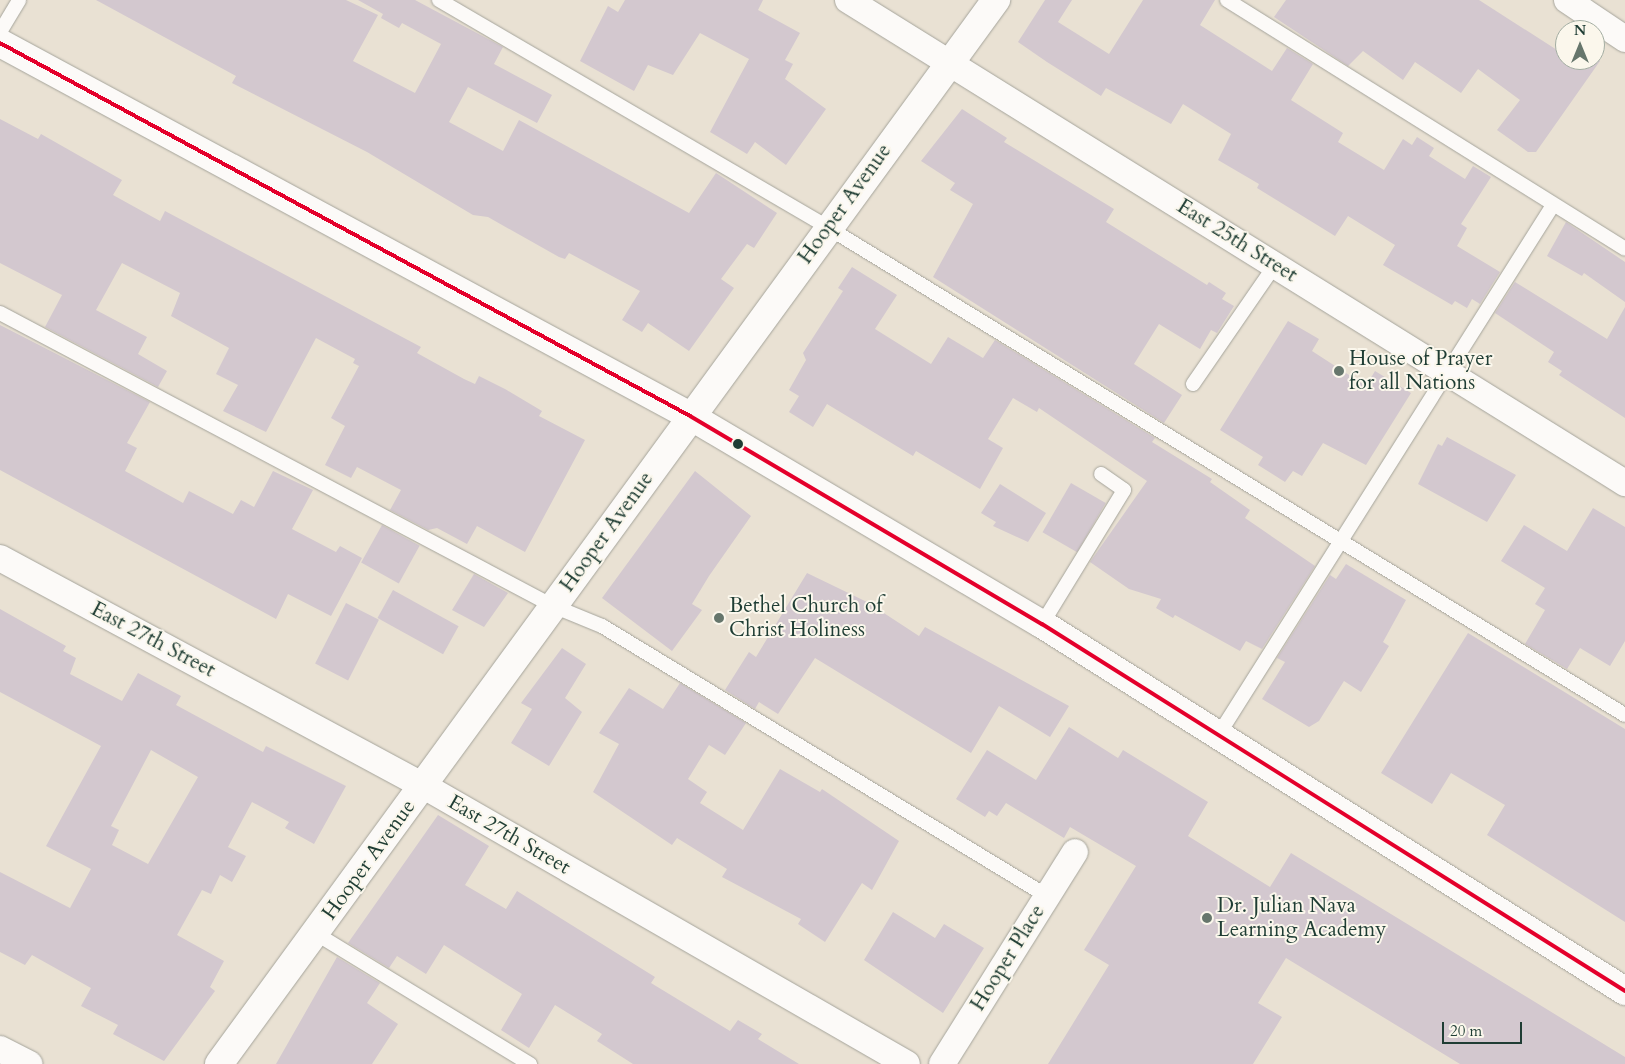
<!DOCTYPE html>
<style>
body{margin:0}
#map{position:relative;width:1625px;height:1064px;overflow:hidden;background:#e9e1d3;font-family:Cardo,serif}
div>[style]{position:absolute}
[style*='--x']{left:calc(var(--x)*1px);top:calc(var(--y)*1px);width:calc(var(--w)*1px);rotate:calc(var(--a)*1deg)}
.building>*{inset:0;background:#d3c8cf;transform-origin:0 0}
.roads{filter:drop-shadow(0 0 1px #a5a49b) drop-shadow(0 0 1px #a5a49b)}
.service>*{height:14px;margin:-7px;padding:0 7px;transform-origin:7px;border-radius:7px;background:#fcfaf8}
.minor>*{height:26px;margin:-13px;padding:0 13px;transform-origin:13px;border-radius:13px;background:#fcfaf8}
.tertiary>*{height:28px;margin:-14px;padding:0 14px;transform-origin:14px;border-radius:14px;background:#fcfaf8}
.bus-1>*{height:4px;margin:-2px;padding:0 2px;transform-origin:2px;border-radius:2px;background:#e4002b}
.dots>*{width:14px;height:14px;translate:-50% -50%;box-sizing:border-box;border:2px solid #fbf7ec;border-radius:50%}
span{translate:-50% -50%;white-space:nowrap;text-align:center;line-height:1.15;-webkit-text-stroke:4px #fbf7ec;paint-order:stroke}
.street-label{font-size:21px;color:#1f3d34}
.poi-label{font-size:21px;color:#1f3d34}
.left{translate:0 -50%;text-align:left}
.north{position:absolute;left:1555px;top:20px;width:50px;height:50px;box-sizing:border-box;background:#fbf7ec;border:1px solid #a3ada2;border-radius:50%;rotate:0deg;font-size:14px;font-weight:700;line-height:20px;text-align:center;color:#1f3d34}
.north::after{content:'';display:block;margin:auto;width:18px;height:22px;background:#66766c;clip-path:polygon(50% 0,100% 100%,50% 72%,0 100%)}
.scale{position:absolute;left:1442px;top:1022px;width:80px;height:22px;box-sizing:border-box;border:2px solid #1f3d34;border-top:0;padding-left:6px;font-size:15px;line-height:18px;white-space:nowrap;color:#1f3d34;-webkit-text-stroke:4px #fbf7ec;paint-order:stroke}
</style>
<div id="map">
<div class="building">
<i style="clip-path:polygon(96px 0,346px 0,378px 15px,353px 61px,415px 93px,441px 44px,402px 23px,399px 28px,381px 18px,383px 14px,358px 0,415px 0,503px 47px,494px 64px,552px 95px,537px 123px,468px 87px,449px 122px,503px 151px,519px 120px,689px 213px,716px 173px,777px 213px,754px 248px,747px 244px,721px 279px,734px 288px,689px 351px,648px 323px,642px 332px,622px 320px,640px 291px,569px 253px,565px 259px,559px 257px,488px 217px,473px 215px,367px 152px,232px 83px,236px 76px)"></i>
<i style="clip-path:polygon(625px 0,763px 0,758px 10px,800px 33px,785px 60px,793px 64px,785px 79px,826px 109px,786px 165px,755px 142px,747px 154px,710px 132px,749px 59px,700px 33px,673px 75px,648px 65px,634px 91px,580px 61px,608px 6px,618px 12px)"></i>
<i style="clip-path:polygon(1045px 0,1072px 0,1058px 22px,1109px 54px,1143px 0,1215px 0,1200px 25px,1272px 71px,1287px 48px,1313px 64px,1291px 100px,1343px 133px,1338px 142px,1384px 170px,1403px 139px,1412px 145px,1417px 137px,1434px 148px,1429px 156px,1465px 179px,1473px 166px,1491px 177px,1461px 224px,1467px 228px,1457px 246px,1500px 272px,1480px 304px,1472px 299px,1467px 308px,1455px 301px,1452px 305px,1383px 265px,1395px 245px,1348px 216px,1335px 236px,1257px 188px,1259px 184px,1218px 160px,1231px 134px,1183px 104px,1171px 124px,1106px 88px,1101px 96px,1047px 62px,1018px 42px)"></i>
<i style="clip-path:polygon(1286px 0,1479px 0,1557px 50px,1565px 39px,1565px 60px,1595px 57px,1600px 61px,1536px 152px,1528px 152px,1497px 130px,1520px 100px,1478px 69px,1461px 93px,1415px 62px,1403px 80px,1363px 51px,1348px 66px,1274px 17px)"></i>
<i style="clip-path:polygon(962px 109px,1007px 138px,1004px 142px,1114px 209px,1106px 222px,1207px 285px,1209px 282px,1226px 293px,1222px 299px,1234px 306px,1217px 333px,1211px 330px,1200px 349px,1159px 324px,1134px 364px,1182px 395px,1164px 423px,933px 277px,973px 204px,950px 190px,955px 183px,921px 161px)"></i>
<i style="clip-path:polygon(0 119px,38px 139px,41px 134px,122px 180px,113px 195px,160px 221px,165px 211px,421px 347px,417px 353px,464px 379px,475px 384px,479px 376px,505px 389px,542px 411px,539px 416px,585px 440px,525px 552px,477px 526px,467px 544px,437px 528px,428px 530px,390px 510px,401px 490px,357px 467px,351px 478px,325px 465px,345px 426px,331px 418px,359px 366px,353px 363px,355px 359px,316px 338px,266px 432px,223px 411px,238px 385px,216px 374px,229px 348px,171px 316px,180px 293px,122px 263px,96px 310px,147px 337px,138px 354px,167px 371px,158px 387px,45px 327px,62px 295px,0 263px)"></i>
<i style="clip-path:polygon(1566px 222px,1625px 262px,1625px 302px,1584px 273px,1582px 276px,1547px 256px)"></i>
<i style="clip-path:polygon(852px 267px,897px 295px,875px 329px,931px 364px,948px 337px,983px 358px,995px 340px,1155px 438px,1152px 442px,1212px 479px,1210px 482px,1250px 510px,1245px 518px,1315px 566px,1262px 649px,1246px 641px,1240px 651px,1175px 615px,1173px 618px,1156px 608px,1161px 599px,1129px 589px,1090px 562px,1147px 481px,1039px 408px,1037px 412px,1013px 398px,988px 439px,1003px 448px,980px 489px,916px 451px,913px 456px,827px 404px,813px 427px,789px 412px,799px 396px,789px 390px,806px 360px,803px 353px,843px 291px,838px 288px)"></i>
<i style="clip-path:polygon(1515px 282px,1607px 339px,1625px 307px,1625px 418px,1559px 375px,1562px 371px,1548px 362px,1554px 352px,1495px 313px)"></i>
<i style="clip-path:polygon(1288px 321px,1319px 339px,1312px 351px,1366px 386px,1375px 371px,1411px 393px,1366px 465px,1323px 443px,1302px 476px,1293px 471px,1285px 482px,1258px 465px,1263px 457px,1220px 430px)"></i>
<i style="clip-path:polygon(0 325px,150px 402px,127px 443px,137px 448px,125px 471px,183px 503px,189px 491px,233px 514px,241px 500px,254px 507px,273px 471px,313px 490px,292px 529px,336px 552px,340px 546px,362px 558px,331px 616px,288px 594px,276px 619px,0 470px)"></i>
<i style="clip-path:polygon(1447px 437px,1516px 475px,1487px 522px,1418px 484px,1438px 444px,1442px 446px)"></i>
<i style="clip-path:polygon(695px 471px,751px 516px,709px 576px,692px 604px,702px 610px,672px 651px,602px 598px)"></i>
<i style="left:1071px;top:483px;width:40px;height:57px;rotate:30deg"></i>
<i style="clip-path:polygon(1000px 484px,1046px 513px,1028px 542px,993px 526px,996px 522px,981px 513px)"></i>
<i style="clip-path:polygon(1593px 508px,1625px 527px,1625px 641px,1610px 666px,1580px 648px,1567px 669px,1525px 644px,1545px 610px,1535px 604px,1545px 588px,1501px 561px,1524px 525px,1567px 551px)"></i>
<i style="left:382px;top:525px;width:43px;height:43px;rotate:29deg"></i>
<i style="clip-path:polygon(1346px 564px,1406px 600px,1383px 642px,1389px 646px,1361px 692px,1344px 681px,1319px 721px,1309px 727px,1262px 699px,1285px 662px,1277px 658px,1330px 575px,1336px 579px)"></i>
<i style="clip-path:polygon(807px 573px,867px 602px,919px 636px,925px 627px,1069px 706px,1050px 737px,999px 706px,971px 753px,815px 658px,778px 714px,759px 702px,755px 709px,725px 690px,749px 652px,756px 657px)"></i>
<i style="clip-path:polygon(474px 574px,508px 593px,484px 627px,452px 610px)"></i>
<i style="left:393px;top:590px;width:75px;height:32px;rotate:29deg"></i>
<i style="left:346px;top:603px;width:37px;height:68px;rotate:27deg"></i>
<i style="clip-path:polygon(evenodd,0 609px,66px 646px,63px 651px,76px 658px,70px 674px,122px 701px,138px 673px,181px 696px,176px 705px,263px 752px,266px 746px,346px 786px,314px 844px,285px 828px,289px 822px,252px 802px,228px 847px,246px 856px,232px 882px,220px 875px,211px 894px,202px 890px,177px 935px,224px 961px,210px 987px,215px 991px,164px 1061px,113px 1034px,118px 1025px,81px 1006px,91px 988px,32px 955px,25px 965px,0 952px,0 872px,70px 908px,91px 869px,46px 846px,101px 746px,0 692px,0 609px,151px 750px,198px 777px,148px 864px,112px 845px,119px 830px,111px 826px,151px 750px)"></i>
<i style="clip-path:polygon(1468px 633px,1625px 729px,1625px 922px,1487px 835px,1505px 805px,1451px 773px,1432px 804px,1381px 773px)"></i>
<i style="clip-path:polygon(562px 648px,586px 664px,565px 698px,582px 712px,549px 766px,511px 743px,532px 709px,521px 703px)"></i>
<i style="clip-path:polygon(680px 683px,746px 723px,725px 755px,709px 745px,688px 779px,707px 792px,700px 803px,743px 830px,780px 769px,820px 792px,822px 789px,899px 841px,872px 890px,862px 883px,825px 942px,798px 924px,801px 919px,722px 877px,727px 869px,677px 838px,672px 845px,593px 792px,619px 744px,599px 733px,629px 688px,663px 709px)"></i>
<i style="clip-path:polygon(1069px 727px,1118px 758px,1123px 750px,1208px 802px,1188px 836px,1270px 887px,1291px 853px,1625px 1057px,1625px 1064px,1460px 1064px,1286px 958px,1258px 1003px,1282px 1017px,1253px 1064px,1048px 1064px,1109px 965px,1084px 950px,1136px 866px,1070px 827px,1064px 838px,1006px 803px,997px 816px,989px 811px,985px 817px,956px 799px,987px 750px,1036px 780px)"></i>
<i style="clip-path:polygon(438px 815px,489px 846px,465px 885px,506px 909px,517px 891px,655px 977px,651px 983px,730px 1031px,738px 1020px,762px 1034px,758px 1039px,799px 1064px,633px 1064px,597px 1041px,602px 1034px,555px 1005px,529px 1048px,501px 1030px,522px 994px,444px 945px,426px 974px,397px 956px,389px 968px,348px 943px)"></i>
<i style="clip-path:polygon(893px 912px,935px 938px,944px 924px,984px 948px,943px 1013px,864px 960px)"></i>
<i style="clip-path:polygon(337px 957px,380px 983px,367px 1003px,398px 1024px,372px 1064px,276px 1064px)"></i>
</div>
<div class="roads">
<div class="service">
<i style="--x:439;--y:0;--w:450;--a:30.3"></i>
<i style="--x:827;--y:227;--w:935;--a:31.45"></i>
<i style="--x:1227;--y:0;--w:469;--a:32"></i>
<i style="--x:0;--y:32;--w:37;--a:-59"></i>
<i style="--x:0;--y:313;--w:626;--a:27.92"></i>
<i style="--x:553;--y:606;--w:53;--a:22.2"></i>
<i style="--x:602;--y:626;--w:521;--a:31.25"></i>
<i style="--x:1193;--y:384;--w:145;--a:-55.4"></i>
<i style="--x:1042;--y:624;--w:157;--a:-58.5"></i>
<i style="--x:1124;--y:490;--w:28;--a:-145"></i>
<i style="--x:1219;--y:734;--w:626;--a:-57.73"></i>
<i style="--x:315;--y:933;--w:252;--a:31.4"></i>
</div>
<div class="minor">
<i style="--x:848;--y:0;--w:915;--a:31.87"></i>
<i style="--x:1567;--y:0;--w:70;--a:33.9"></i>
<i style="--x:0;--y:558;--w:481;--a:28.3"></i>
<i style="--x:424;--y:786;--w:557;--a:29.92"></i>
<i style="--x:0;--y:1049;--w:33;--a:27"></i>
<i style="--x:942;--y:1064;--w:250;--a:-57.9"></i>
</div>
<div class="tertiary">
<i style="--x:0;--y:43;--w:784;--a:28.39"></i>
<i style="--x:690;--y:416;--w:409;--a:30.6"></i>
<i style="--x:1042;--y:624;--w:689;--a:32.19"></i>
<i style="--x:219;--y:1064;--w:1318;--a:-53.86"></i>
</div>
</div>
<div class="bus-1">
<i style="--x:0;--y:43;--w:784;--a:28.39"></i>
<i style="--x:690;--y:416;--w:409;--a:30.6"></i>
<i style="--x:1042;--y:624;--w:689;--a:32.19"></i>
</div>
<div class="dots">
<i style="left:1339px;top:371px;background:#66766c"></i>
<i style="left:738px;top:444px;background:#1f3d34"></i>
<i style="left:719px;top:618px;background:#66766c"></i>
<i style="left:1207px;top:918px;background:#66766c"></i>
</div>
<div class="street-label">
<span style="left:845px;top:204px;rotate:-54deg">Hooper Avenue</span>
<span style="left:1237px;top:241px;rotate:32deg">East 25th Street</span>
<span style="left:607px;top:532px;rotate:-54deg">Hooper Avenue</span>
<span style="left:153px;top:640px;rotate:28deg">East 27th Street</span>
<span style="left:509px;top:835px;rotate:30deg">East 27th Street</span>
<span style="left:369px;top:860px;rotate:-54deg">Hooper Avenue</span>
<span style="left:1008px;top:958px;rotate:-58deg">Hooper Place</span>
</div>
<div class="poi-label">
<span class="left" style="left:1349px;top:371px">House of Prayer<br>for all Nations</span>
<span class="left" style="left:729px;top:618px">Bethel Church of<br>Christ Holiness</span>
<span class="left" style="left:1217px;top:918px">Dr. Julian Nava<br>Learning Academy</span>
</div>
<div class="north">N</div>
<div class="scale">20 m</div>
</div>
